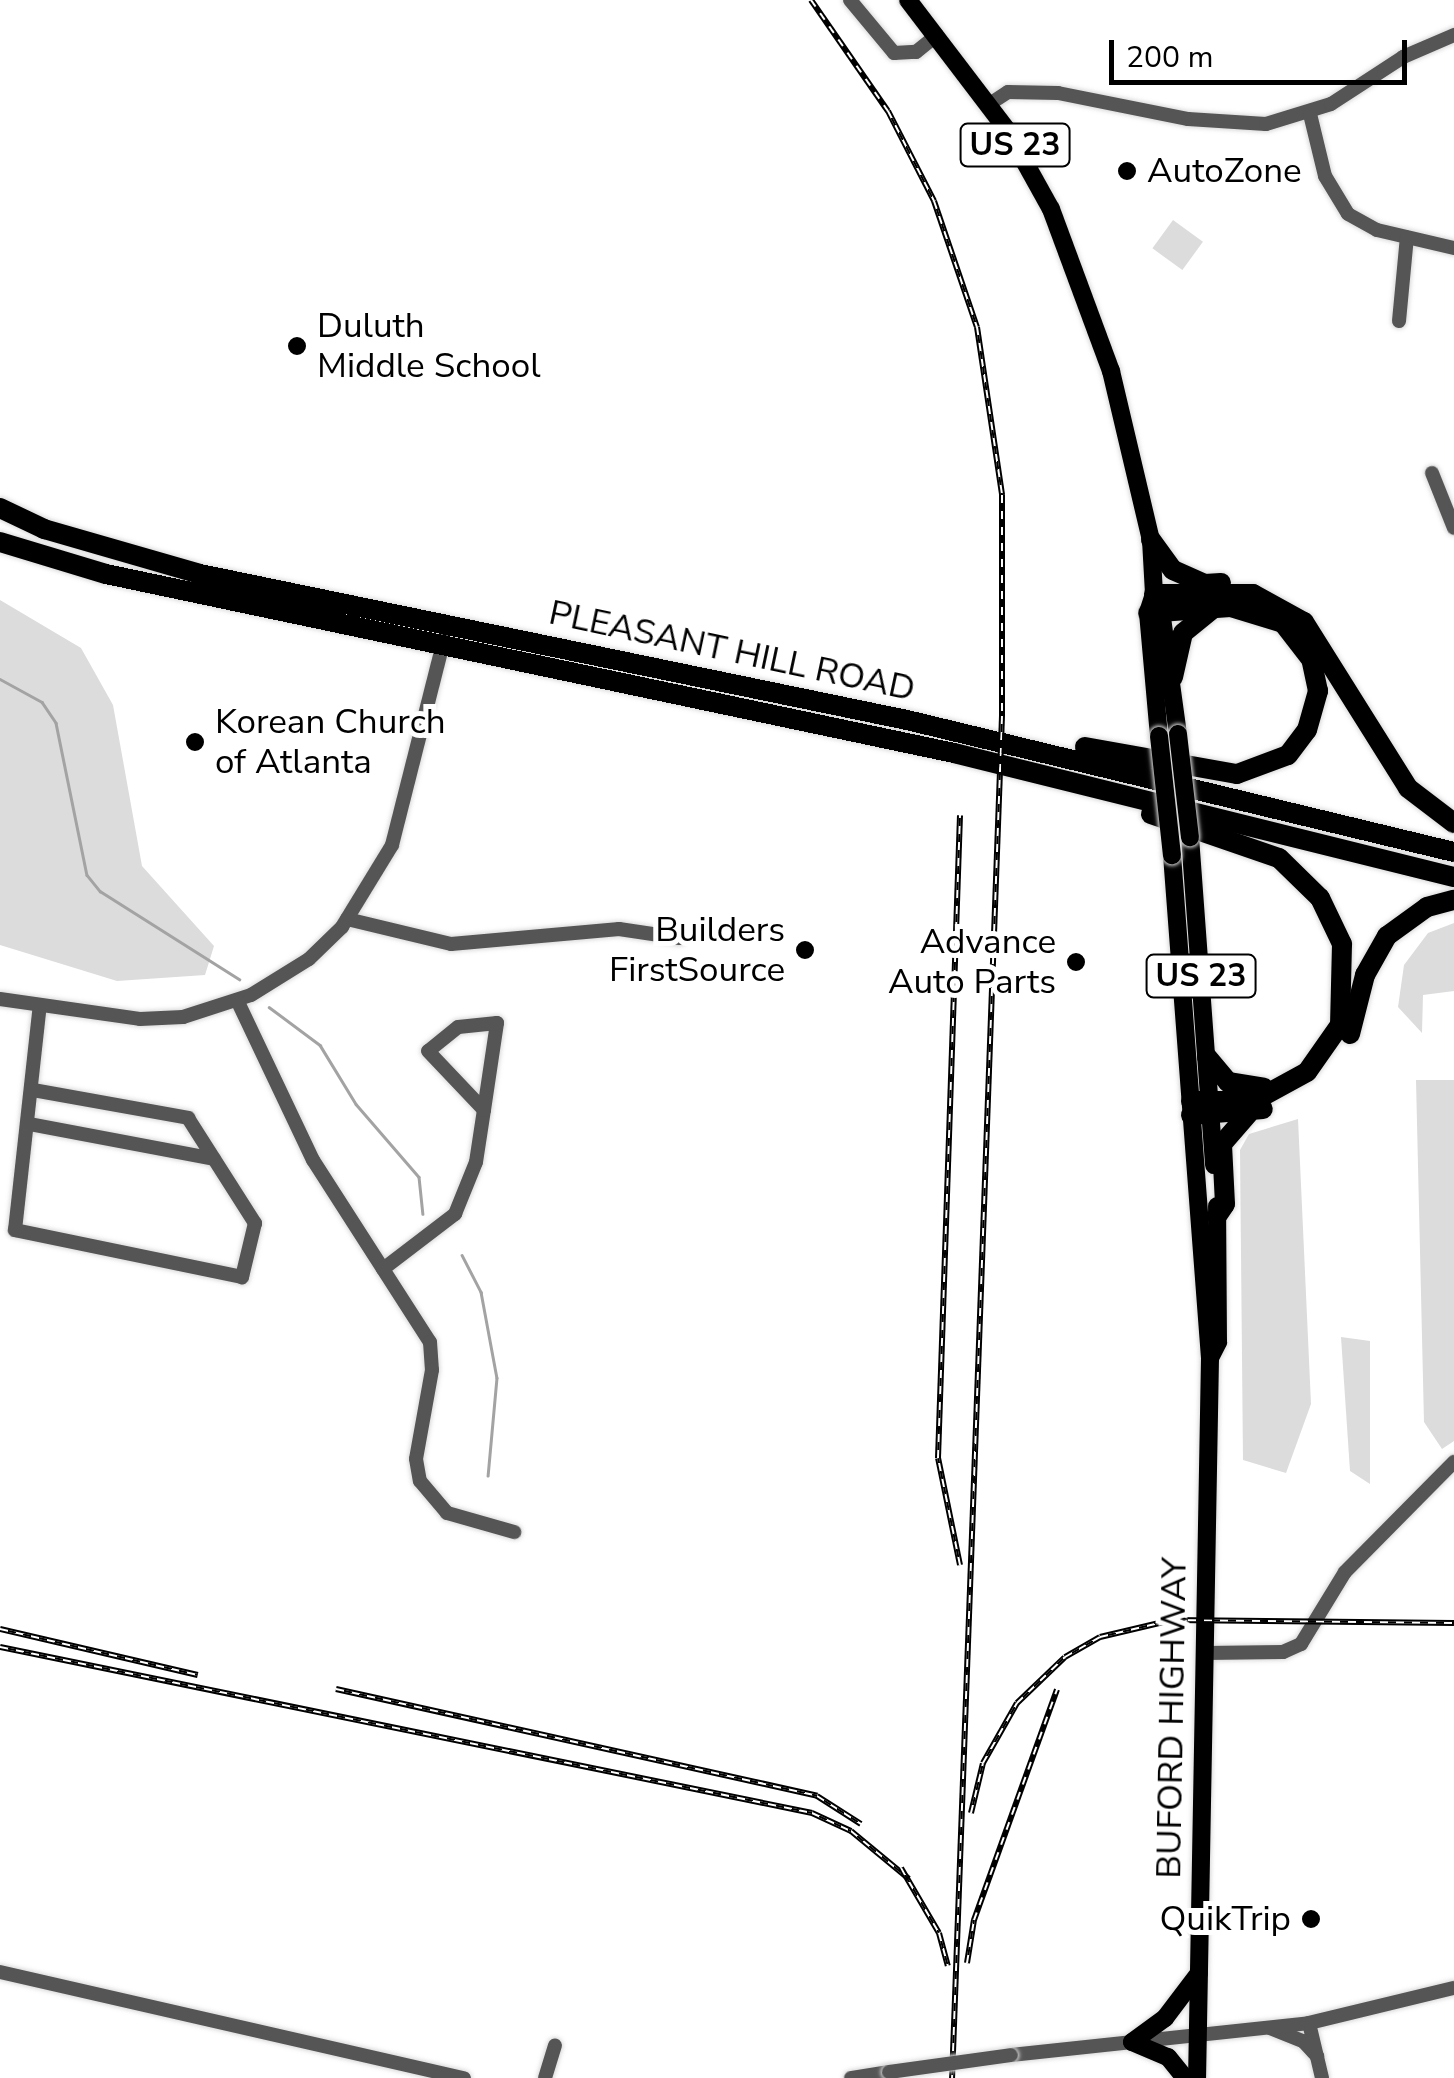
<!DOCTYPE html>
<style>
body{margin:0}
#map{position:relative;width:1454px;height:2078px;overflow:hidden;background:#fff;font-family:"Nunito Sans",sans-serif}
div>[style]{position:absolute}
[style*='--x']{left:calc(var(--x)*1px);top:calc(var(--y)*1px);width:calc(var(--w)*1px);rotate:calc(var(--a)*1deg)}
.green>*{inset:0;background:#dcdcdc;transform-origin:0 0}
.stream>*{height:2.5px;margin:-1.25px;padding:0 1.25px;transform-origin:1.25px;border-radius:1.25px;background:#a3a3a3}
.roads{filter:drop-shadow(0 0 2px #dbdbdb) drop-shadow(0 0 2px #dbdbdb)}
.minor>*{height:14px;margin:-7px;padding:0 7px;transform-origin:7px;border-radius:7px;background:#555}
.major>*{height:18px;margin:-9px;padding:0 9px;transform-origin:9px;border-radius:9px;background:#000}
.highway>*{height:20px;margin:-10px;padding:0 10px;transform-origin:10px;border-radius:10px;background:#000}
.rail>*{height:6px;margin-top:-3px;transform-origin:0;background:repeating-linear-gradient(90deg,#fff 0 8px,#000 0 16px);box-sizing:border-box;border-block:2px solid #000}
.bridges{filter:drop-shadow(0 0 2px #dbdbdb) drop-shadow(0 0 2px #dbdbdb)}
.minor-bridge>*{height:14px;margin:-7px;padding:0 7px;transform-origin:7px;border-radius:7px;background:#555}
.major-bridge>*{height:18px;margin:-9px;padding:0 9px;transform-origin:9px;border-radius:9px;background:#000}
.dots>*{width:28px;height:28px;translate:-50% -50%;box-sizing:border-box;border:5px solid #fff;border-radius:50%}
span{translate:-50% -50%;white-space:nowrap;text-align:center;line-height:1.15;-webkit-text-stroke:10px #fff;paint-order:stroke}
.shield-label span{padding:2px 8px;background:#fff;border:2px solid;border-radius:8px;-webkit-text-stroke-width:0}
.shield-label{font-size:32px;color:#000;font-weight:700}
.poi-label{font-size:35px;color:#000}
.left{translate:0 -50%;text-align:left}
.right{translate:-100% -50%;text-align:right}
.street-label{font-size:35px;color:#000}
.scale{position:absolute;left:1109px;top:40px;width:298px;height:45px;box-sizing:border-box;border:5px solid #000;border-top:0;padding-left:12px;font-size:30px;line-height:35px;white-space:nowrap;color:#000;-webkit-text-stroke:8px #fff;paint-order:stroke}
</style>
<div id="map">
<div class="green">
<i style="left:1173px;top:220px;width:37px;height:35px;rotate:36deg"></i>
<i style="clip-path:polygon(0 600px,81px 648px,113px 705px,142px 866px,214px 946px,205px 975px,117px 981px,0 945px)"></i>
<i style="clip-path:polygon(1454px 923px,1454px 991px,1423px 995px,1422px 1033px,1398px 1007px,1404px 965px,1428px 933px)"></i>
<i style="clip-path:polygon(1416px 1080px,1454px 1080px,1454px 1441px,1442px 1449px,1424px 1422px)"></i>
<i style="clip-path:polygon(1298px 1119px,1311px 1404px,1286px 1473px,1243px 1460px,1240px 1150px,1249px 1134px)"></i>
<i style="clip-path:polygon(1341px 1337px,1370px 1341px,1370px 1484px,1350px 1471px)"></i>
</div>
<div class="stream">
<i style="--x:0;--y:679;--w:48;--a:28.7"></i>
<i style="--x:42;--y:702;--w:25;--a:56"></i>
<i style="--x:56;--y:723;--w:155;--a:78.5"></i>
<i style="--x:87;--y:875;--w:21;--a:51"></i>
<i style="--x:100;--y:891;--w:165;--a:32.3"></i>
<i style="--x:269;--y:1007;--w:64;--a:36.7"></i>
<i style="--x:320;--y:1045;--w:69;--a:58.6"></i>
<i style="--x:356;--y:1104;--w:96;--a:49.2"></i>
<i style="--x:419;--y:1177;--w:37;--a:84"></i>
<i style="--x:462;--y:1255;--w:42;--a:62.8"></i>
<i style="--x:481;--y:1292;--w:87;--a:79.5"></i>
<i style="--x:497;--y:1378;--w:98;--a:95.2"></i>
</div>
<div class="roads">
<div class="minor">
<i style="--x:850;--y:0;--w:69;--a:50.3"></i>
<i style="--x:894;--y:53;--w:22;--a:-3"></i>
<i style="--x:916;--y:52;--w:27;--a:-39"></i>
<i style="--x:988;--y:105;--w:24;--a:-33"></i>
<i style="--x:1008;--y:92;--w:50;--a:1.1"></i>
<i style="--x:1058;--y:93;--w:133;--a:11.3"></i>
<i style="--x:1188;--y:119;--w:78;--a:3.7"></i>
<i style="--x:1266;--y:124;--w:68;--a:-17.1"></i>
<i style="--x:1331;--y:104;--w:86;--a:-33.1"></i>
<i style="--x:1403;--y:57;--w:56;--a:-23.3"></i>
<i style="--x:1310;--y:114;--w:64;--a:76.4"></i>
<i style="--x:1325;--y:176;--w:44;--a:58.8"></i>
<i style="--x:1348;--y:214;--w:33;--a:29"></i>
<i style="--x:1377;--y:230;--w:79;--a:13.2"></i>
<i style="--x:1399;--y:321;--w:84;--a:-84.6"></i>
<i style="--x:1432;--y:473;--w:59;--a:68.2"></i>
<i style="--x:347;--y:919;--w:107;--a:13.5"></i>
<i style="--x:451;--y:944;--w:169;--a:-5.1"></i>
<i style="--x:619;--y:929;--w:61;--a:8.5"></i>
<i style="--x:0;--y:999;--w:141;--a:8.1"></i>
<i style="--x:140;--y:1019;--w:43;--a:-2.7"></i>
<i style="--x:183;--y:1017;--w:71;--a:-17.9"></i>
<i style="--x:251;--y:995;--w:68;--a:-31.8"></i>
<i style="--x:309;--y:959;--w:46;--a:-44.1"></i>
<i style="--x:342;--y:927;--w:96;--a:-58.6"></i>
<i style="--x:392;--y:845;--w:211;--a:-75.8"></i>
<i style="--x:237;--y:1000;--w:177;--a:64.6"></i>
<i style="--x:313;--y:1160;--w:216;--a:57.3"></i>
<i style="--x:430;--y:1342;--w:28;--a:86"></i>
<i style="--x:432;--y:1370;--w:90;--a:100.2"></i>
<i style="--x:416;--y:1459;--w:22;--a:80"></i>
<i style="--x:420;--y:1481;--w:42;--a:49.8"></i>
<i style="--x:447;--y:1513;--w:70;--a:15.8"></i>
<i style="--x:33;--y:1090;--w:158;--a:10.2"></i>
<i style="--x:188;--y:1118;--w:125;--a:57.5"></i>
<i style="--x:255;--y:1223;--w:56;--a:103.5"></i>
<i style="--x:242;--y:1277;--w:232;--a:-168.3"></i>
<i style="--x:15;--y:1230;--w:226;--a:-83.7"></i>
<i style="--x:29;--y:1124;--w:188;--a:10.7"></i>
<i style="--x:383;--y:1269;--w:91;--a:-37.4"></i>
<i style="--x:455;--y:1214;--w:56;--a:-68"></i>
<i style="--x:476;--y:1162;--w:53;--a:-81.3"></i>
<i style="--x:484;--y:1110;--w:88;--a:-81.5"></i>
<i style="--x:497;--y:1023;--w:39;--a:174"></i>
<i style="--x:458;--y:1027;--w:38;--a:141"></i>
<i style="--x:428;--y:1051;--w:81;--a:46.5"></i>
<i style="--x:1205;--y:1653;--w:78;--a:-0.7"></i>
<i style="--x:1283;--y:1652;--w:20;--a:-24"></i>
<i style="--x:1301;--y:1644;--w:84;--a:-58.6"></i>
<i style="--x:1345;--y:1572;--w:155;--a:-45.3"></i>
<i style="--x:0;--y:1972;--w:476;--a:12.9"></i>
<i style="--x:1309;--y:2023;--w:57;--a:76.7"></i>
<i style="--x:1270;--y:2028;--w:35;--a:22"></i>
<i style="--x:1303;--y:2041;--w:21;--a:47"></i>
<i style="--x:1011;--y:2055;--w:300;--a:-6.1"></i>
<i style="--x:1309;--y:2023;--w:149;--a:-13.6"></i>
<i style="--x:545;--y:2078;--w:34;--a:-73"></i>
<i style="--x:851;--y:2078;--w:38;--a:-9"></i>
</div>
<div class="major">
<i style="--x:908;--y:0;--w:163;--a:52.7"></i>
<i style="--x:1007;--y:130;--w:90;--a:60.9"></i>
<i style="--x:1051;--y:209;--w:173;--a:69.7"></i>
<i style="--x:1111;--y:371;--w:174;--a:76.7"></i>
<i style="--x:1151;--y:540;--w:54;--a:86.8"></i>
<i style="--x:1154;--y:594;--w:20;--a:108"></i>
<i style="--x:1148;--y:613;--w:123;--a:84.9"></i>
<i style="--x:1160;--y:603;--w:132;--a:82.2"></i>
<i style="--x:1190;--y:837;--w:329;--a:85.8"></i>
<i style="--x:1172;--y:855;--w:504;--a:85.68"></i>
<i style="--x:1210;--y:1358;--w:720;--a:91.03"></i>
<i style="--x:1210;--y:1358;--w:18;--a:-63"></i>
<i style="--x:1218;--y:1342;--w:136;--a:-90.4"></i>
<i style="--x:1132;--y:2042;--w:41;--a:-36"></i>
<i style="--x:1165;--y:2018;--w:56;--a:-52.9"></i>
<i style="--x:1132;--y:2042;--w:39;--a:23"></i>
<i style="--x:1168;--y:2057;--w:27;--a:51"></i>
</div>
<div class="highway">
<i style="--x:0;--y:508;--w:49;--a:25.5"></i>
<i style="--x:44;--y:529;--w:162;--a:16.1"></i>
<i style="--x:200;--y:574;--w:722;--a:11.67"></i>
<i style="--x:907;--y:720;--w:563;--a:13.57"></i>
<i style="--x:1151;--y:540;--w:37;--a:54"></i>
<i style="--x:1173;--y:570;--w:35;--a:24"></i>
<i style="--x:1205;--y:584;--w:16;--a:-4"></i>
<i style="--x:0;--y:542;--w:111;--a:16.8"></i>
<i style="--x:106;--y:574;--w:867;--a:11.92"></i>
<i style="--x:954;--y:753;--w:515;--a:13.93"></i>
<i style="--x:1154;--y:594;--w:99;--a:0"></i>
<i style="--x:1253;--y:594;--w:58;--a:28.8"></i>
<i style="--x:1304;--y:622;--w:196;--a:57.9"></i>
<i style="--x:1408;--y:788;--w:58;--a:37.3"></i>
<i style="--x:1173;--y:677;--w:45;--a:-77.2"></i>
<i style="--x:1183;--y:633;--w:36;--a:-39"></i>
<i style="--x:1085;--y:747;--w:154;--a:10.1"></i>
<i style="--x:1237;--y:774;--w:54;--a:-20.4"></i>
<i style="--x:1288;--y:755;--w:31;--a:-53"></i>
<i style="--x:1307;--y:730;--w:41;--a:-74.2"></i>
<i style="--x:1318;--y:691;--w:33;--a:-102"></i>
<i style="--x:1311;--y:659;--w:46;--a:-127.9"></i>
<i style="--x:1283;--y:623;--w:54;--a:-162.9"></i>
<i style="--x:1231;--y:607;--w:83;--a:175.9"></i>
<i style="--x:1151;--y:814;--w:135;--a:19"></i>
<i style="--x:1279;--y:858;--w:57;--a:44.3"></i>
<i style="--x:1320;--y:898;--w:51;--a:64.4"></i>
<i style="--x:1342;--y:944;--w:81;--a:91.4"></i>
<i style="--x:1340;--y:1025;--w:57;--a:125.1"></i>
<i style="--x:1307;--y:1072;--w:60;--a:151.3"></i>
<i style="--x:1254;--y:1101;--w:63;--a:180"></i>
<i style="--x:1350;--y:1034;--w:61;--a:-75.7"></i>
<i style="--x:1365;--y:975;--w:45;--a:-60.6"></i>
<i style="--x:1387;--y:936;--w:49;--a:-35.9"></i>
<i style="--x:1427;--y:907;--w:28;--a:-15"></i>
<i style="--x:1207;--y:1057;--w:33;--a:50"></i>
<i style="--x:1228;--y:1082;--w:36;--a:9"></i>
<i style="--x:1191;--y:1115;--w:72;--a:-4.8"></i>
<i style="--x:1217;--y:1216;--w:14;--a:-56"></i>
<i style="--x:1225;--y:1204;--w:60;--a:-92.9"></i>
<i style="--x:1222;--y:1144;--w:40;--a:-49"></i>
</div>
</div>
<div class="rail">
<i style="--x:811;--y:0;--w:135;--a:55.3"></i>
<i style="--x:888;--y:111;--w:101;--a:62.9"></i>
<i style="--x:934;--y:201;--w:133;--a:71.2"></i>
<i style="--x:977;--y:327;--w:170;--a:81.5"></i>
<i style="--x:1002;--y:495;--w:221;--a:90"></i>
<i style="--x:1002;--y:716;--w:1363;--a:92.1"></i>
<i style="--x:960;--y:1565;--w:109;--a:-101.6"></i>
<i style="--x:938;--y:1458;--w:643;--a:-88.04"></i>
<i style="--x:0;--y:1629;--w:203;--a:13.1"></i>
<i style="--x:0;--y:1647;--w:829;--a:11.55"></i>
<i style="--x:812;--y:1813;--w:43;--a:24.8"></i>
<i style="--x:851;--y:1831;--w:75;--a:39.6"></i>
<i style="--x:336;--y:1689;--w:493;--a:12.5"></i>
<i style="--x:817;--y:1796;--w:52;--a:32.5"></i>
<i style="--x:971;--y:1813;--w:51;--a:-76.5"></i>
<i style="--x:983;--y:1763;--w:69;--a:-60.5"></i>
<i style="--x:1017;--y:1703;--w:66;--a:-43.8"></i>
<i style="--x:1065;--y:1657;--w:40;--a:-29.7"></i>
<i style="--x:1100;--y:1637;--w:74;--a:-13.3"></i>
<i style="--x:1172;--y:1620;--w:282;--a:0.6"></i>
<i style="--x:901;--y:1868;--w:75;--a:59.7"></i>
<i style="--x:939;--y:1933;--w:34;--a:75"></i>
<i style="--x:967;--y:1963;--w:44;--a:-80.8"></i>
<i style="--x:974;--y:1920;--w:245;--a:-70.2"></i>
</div>
<div class="bridges">
<div class="minor-bridge">
<i style="--x:889;--y:2072;--w:123;--a:-7.9"></i>
</div>
<div class="major-bridge">
<i style="--x:1178;--y:734;--w:104;--a:83.4"></i>
<i style="--x:1159;--y:736;--w:120;--a:83.8"></i>
</div>
</div>
<div class="dots">
<i style="left:1127px;top:171px;background:#000"></i>
<i style="left:297px;top:346px;background:#000"></i>
<i style="left:195px;top:742px;background:#000"></i>
<i style="left:805px;top:950px;background:#000"></i>
<i style="left:1076px;top:962px;background:#000"></i>
<i style="left:1311px;top:1919px;background:#000"></i>
</div>
<div class="shield-label">
<span style="left:1015px;top:145px">US 23</span>
<span style="left:1201px;top:976px">US 23</span>
</div>
<div class="poi-label">
<span class="left" style="left:1147px;top:171px">AutoZone</span>
<span class="left" style="left:317px;top:346px">Duluth<br>Middle School</span>
<span class="left" style="left:215px;top:742px">Korean Church<br>of Atlanta</span>
<span class="right" style="left:785px;top:950px">Builders<br>FirstSource</span>
<span class="right" style="left:1056px;top:962px">Advance<br>Auto Parts</span>
<span class="right" style="left:1291px;top:1919px">QuikTrip</span>
</div>
<div class="street-label">
<span style="left:732px;top:651px;rotate:12deg">PLEASANT HILL ROAD</span>
<span style="left:1172px;top:1718px;rotate:-89deg">BUFORD HIGHWAY</span>
</div>
<div class="scale">200 m</div>
</div>
